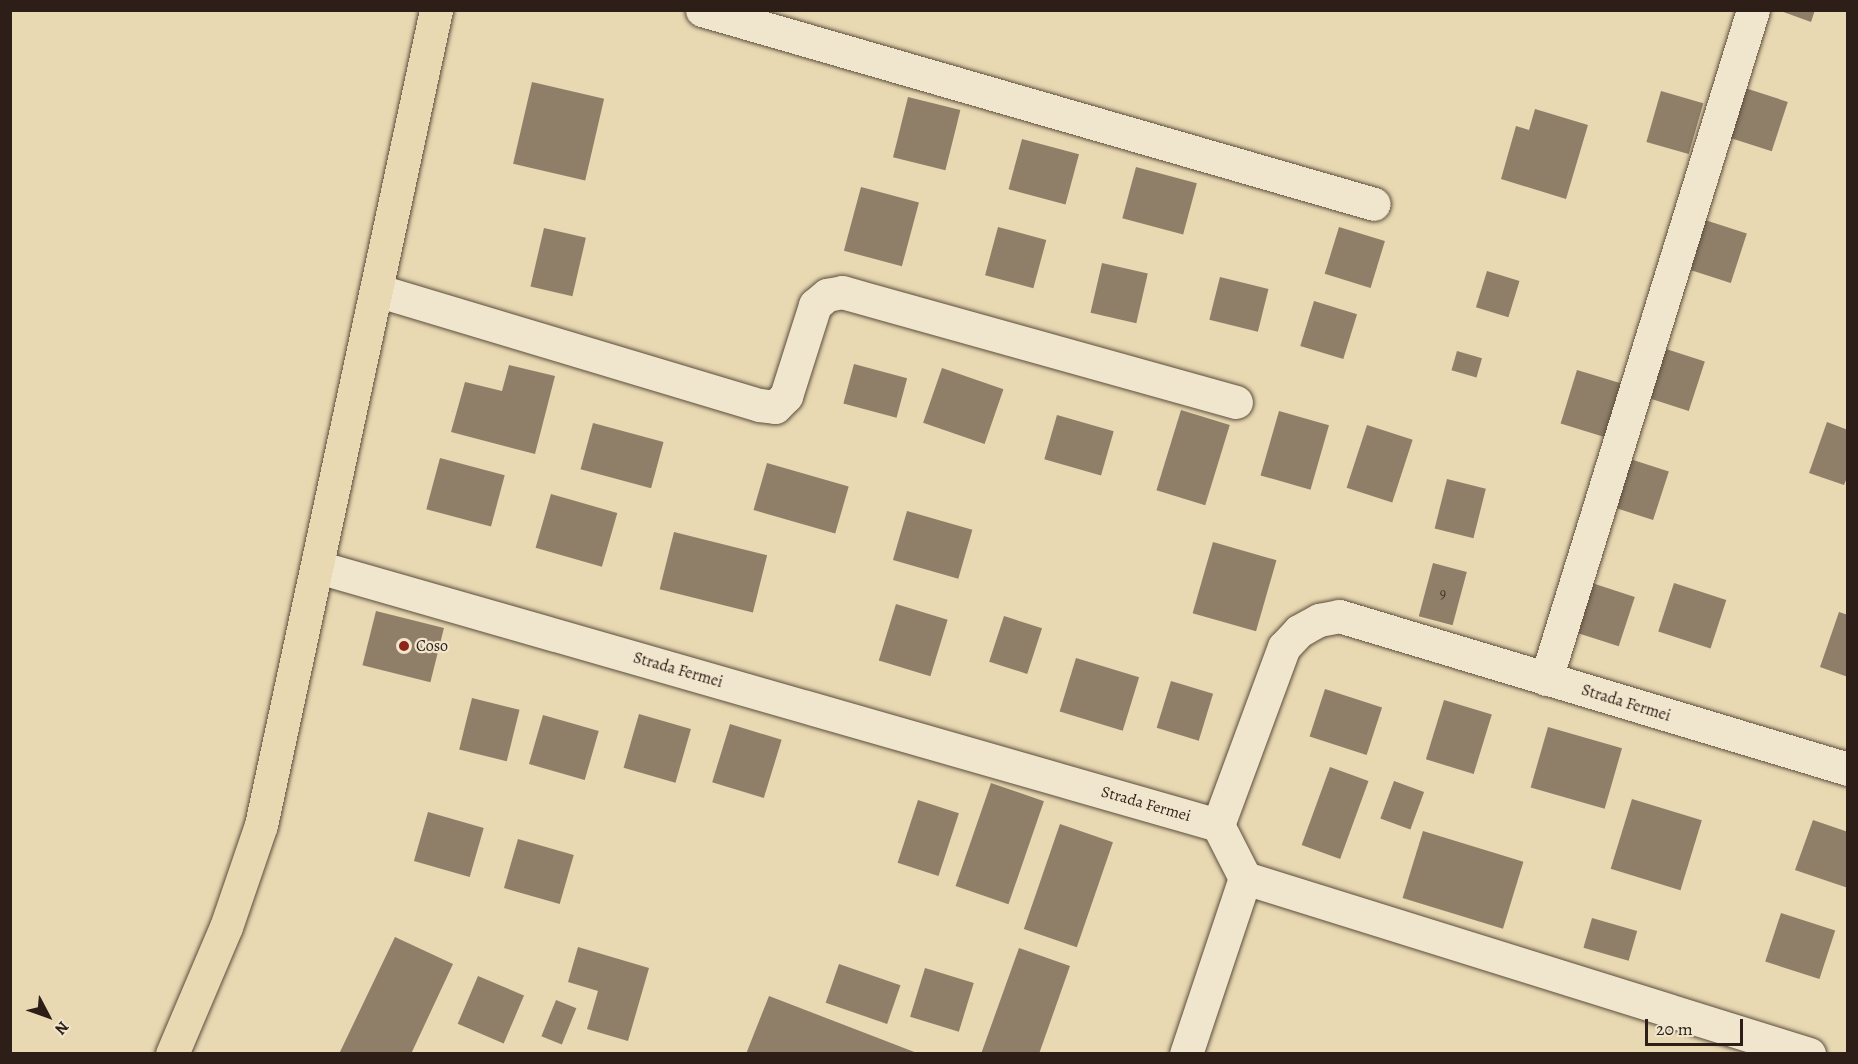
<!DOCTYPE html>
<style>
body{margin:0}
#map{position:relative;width:1858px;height:1064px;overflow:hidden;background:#e8d9b2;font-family:Alegreya,serif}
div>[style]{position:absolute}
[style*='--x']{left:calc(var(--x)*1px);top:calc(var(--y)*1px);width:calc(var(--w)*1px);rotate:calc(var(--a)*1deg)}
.building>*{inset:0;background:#8f7f68;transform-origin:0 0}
.roads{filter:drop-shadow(0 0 2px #5c4d3e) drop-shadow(0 0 2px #5c4d3e)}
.minor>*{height:33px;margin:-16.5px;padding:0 16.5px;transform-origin:16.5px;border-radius:16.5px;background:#f0e6cd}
.major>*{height:33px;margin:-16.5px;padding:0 16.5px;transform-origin:16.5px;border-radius:16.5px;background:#e8d9b2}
.dots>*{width:16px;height:16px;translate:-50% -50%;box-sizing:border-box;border:3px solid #f0e6cd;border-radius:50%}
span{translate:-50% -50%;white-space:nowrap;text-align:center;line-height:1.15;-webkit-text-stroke:4.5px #f0e6cd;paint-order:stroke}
.number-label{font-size:14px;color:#46362c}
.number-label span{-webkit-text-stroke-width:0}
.poi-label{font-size:16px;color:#2e1e18}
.left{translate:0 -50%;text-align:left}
.street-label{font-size:16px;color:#2e1e18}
.frame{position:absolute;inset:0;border:12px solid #2e1e18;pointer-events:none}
.north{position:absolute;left:18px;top:986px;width:60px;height:60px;-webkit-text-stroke:4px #f0e6cd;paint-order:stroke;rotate:131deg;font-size:16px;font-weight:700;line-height:24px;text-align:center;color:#2e1e18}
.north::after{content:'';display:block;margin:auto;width:21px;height:27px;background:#2e1e18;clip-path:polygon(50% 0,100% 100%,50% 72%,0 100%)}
.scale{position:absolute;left:1645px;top:1019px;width:98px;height:27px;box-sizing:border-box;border:3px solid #2e1e18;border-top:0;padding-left:8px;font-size:18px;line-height:21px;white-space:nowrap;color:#2e1e18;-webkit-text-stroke:4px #f0e6cd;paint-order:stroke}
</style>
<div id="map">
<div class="building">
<i style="clip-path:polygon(1778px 10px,1815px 10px,1811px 22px)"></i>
<i style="left:532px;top:82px;width:74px;height:84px;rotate:13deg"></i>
<i style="left:1745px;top:88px;width:45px;height:52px;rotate:18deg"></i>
<i style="left:1661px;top:91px;width:44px;height:53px;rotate:16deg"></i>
<i style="left:908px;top:97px;width:54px;height:62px;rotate:14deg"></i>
<i style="clip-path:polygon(1535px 109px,1588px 125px,1566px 199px,1501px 179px,1516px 126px,1529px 130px)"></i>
<i style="left:1022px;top:139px;width:59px;height:52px;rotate:15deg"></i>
<i style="left:1136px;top:167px;width:63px;height:53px;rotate:15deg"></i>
<i style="left:861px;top:187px;width:60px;height:66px;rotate:15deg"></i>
<i style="left:1705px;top:220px;width:44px;height:52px;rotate:18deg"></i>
<i style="left:998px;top:227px;width:50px;height:50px;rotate:15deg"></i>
<i style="left:1339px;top:227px;width:48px;height:49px;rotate:17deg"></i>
<i style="left:544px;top:228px;width:43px;height:60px;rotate:13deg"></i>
<i style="left:1102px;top:263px;width:47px;height:51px;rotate:13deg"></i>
<i style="left:1487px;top:271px;width:34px;height:38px;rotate:17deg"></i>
<i style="left:1220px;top:277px;width:50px;height:44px;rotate:14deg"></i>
<i style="left:1314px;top:301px;width:45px;height:47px;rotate:17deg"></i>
<i style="left:1663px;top:348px;width:44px;height:52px;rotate:18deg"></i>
<i style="left:1457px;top:351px;width:26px;height:20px;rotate:16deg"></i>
<i style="left:854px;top:364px;width:55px;height:41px;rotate:15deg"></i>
<i style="clip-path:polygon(509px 365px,555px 376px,535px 454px,451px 432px,465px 382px,502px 391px)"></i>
<i style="left:942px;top:368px;width:65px;height:58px;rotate:19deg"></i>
<i style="left:1577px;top:370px;width:50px;height:56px;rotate:17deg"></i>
<i style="left:1181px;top:410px;width:51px;height:84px;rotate:17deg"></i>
<i style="left:1279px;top:411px;width:52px;height:67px;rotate:16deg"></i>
<i style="left:1057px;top:415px;width:59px;height:46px;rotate:16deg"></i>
<i style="clip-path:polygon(1827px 422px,1848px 430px,1848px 475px,1844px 485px,1809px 473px)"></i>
<i style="left:593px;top:423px;width:73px;height:48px;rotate:15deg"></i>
<i style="left:1367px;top:425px;width:48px;height:66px;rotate:18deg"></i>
<i style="left:440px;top:458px;width:67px;height:53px;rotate:15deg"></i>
<i style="left:1627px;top:458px;width:44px;height:51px;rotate:18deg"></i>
<i style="left:767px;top:463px;width:85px;height:49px;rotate:16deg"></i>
<i style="left:1447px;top:479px;width:40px;height:51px;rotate:14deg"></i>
<i style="left:551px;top:494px;width:69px;height:56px;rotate:16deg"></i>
<i style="left:907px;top:511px;width:68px;height:51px;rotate:16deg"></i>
<i style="left:674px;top:532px;width:96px;height:59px;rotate:14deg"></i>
<i style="left:1213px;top:542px;width:66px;height:74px;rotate:16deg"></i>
<i style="left:1433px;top:563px;width:35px;height:55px;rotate:15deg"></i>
<i style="left:1592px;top:583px;width:45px;height:52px;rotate:18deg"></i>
<i style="left:1674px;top:583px;width:55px;height:51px;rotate:18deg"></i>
<i style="left:896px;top:604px;width:54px;height:59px;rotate:17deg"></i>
<i style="left:376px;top:611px;width:70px;height:56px;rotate:14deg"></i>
<i style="clip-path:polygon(1839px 612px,1848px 615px,1848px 677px,1820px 667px)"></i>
<i style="left:1004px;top:616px;width:40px;height:48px;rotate:18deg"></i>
<i style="left:1076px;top:658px;width:66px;height:56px;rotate:17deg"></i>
<i style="left:1171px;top:681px;width:44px;height:49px;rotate:17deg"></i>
<i style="left:1325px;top:689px;width:60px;height:50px;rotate:18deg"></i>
<i style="left:472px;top:698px;width:49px;height:53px;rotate:14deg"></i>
<i style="left:1444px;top:700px;width:50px;height:62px;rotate:17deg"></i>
<i style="left:639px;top:714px;width:54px;height:56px;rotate:16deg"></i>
<i style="left:543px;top:715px;width:58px;height:51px;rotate:16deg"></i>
<i style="left:730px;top:724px;width:54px;height:61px;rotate:17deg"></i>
<i style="left:1548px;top:727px;width:77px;height:63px;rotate:16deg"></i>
<i style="left:1330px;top:767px;width:41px;height:83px;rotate:20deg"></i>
<i style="left:1394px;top:781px;width:32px;height:40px;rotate:20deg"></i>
<i style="left:991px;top:783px;width:56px;height:109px;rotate:19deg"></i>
<i style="left:1632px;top:799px;width:73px;height:73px;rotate:17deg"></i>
<i style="left:918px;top:800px;width:43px;height:66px;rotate:18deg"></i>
<i style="left:428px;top:812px;width:58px;height:51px;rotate:16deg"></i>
<i style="clip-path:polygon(1813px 820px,1848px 832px,1848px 888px,1795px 870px)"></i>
<i style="left:1060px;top:824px;width:56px;height:111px;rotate:19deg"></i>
<i style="left:1423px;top:831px;width:105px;height:70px;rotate:17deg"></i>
<i style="left:518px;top:839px;width:58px;height:51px;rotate:16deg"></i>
<i style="left:1781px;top:913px;width:57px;height:51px;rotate:18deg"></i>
<i style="left:1592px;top:918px;width:47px;height:31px;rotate:16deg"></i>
<i style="clip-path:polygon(395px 937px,453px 964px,411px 1054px,339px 1054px)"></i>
<i style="clip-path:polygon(578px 947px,649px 968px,628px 1041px,587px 1029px,598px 991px,568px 982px)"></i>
<i style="clip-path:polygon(1019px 948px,1070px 966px,1039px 1054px,981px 1054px)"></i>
<i style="left:839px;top:964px;width:65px;height:41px;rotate:19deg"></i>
<i style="left:925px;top:968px;width:51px;height:51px;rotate:17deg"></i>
<i style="left:478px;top:976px;width:50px;height:52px;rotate:23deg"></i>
<i style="clip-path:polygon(769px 996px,917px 1053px,917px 1054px,746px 1054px)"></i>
<i style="left:556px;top:1000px;width:22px;height:39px;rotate:22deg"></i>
</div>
<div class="roads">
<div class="minor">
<i style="--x:702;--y:10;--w:699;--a:16.1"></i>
<i style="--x:376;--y:290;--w:400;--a:16.7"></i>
<i style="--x:759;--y:405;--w:16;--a:7"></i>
<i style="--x:775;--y:407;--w:16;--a:-45"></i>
<i style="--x:786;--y:396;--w:96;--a:-72.3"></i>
<i style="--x:815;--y:305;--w:16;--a:-40"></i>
<i style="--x:827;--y:295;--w:15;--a:-11"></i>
<i style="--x:842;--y:292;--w:409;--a:15.6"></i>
<i style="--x:318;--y:567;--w:936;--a:16"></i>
<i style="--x:1218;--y:825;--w:190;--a:-69.7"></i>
<i style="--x:1284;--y:647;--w:22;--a:-47"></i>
<i style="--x:1299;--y:631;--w:23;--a:-29"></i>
<i style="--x:1319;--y:620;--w:20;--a:-11"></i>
<i style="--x:1339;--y:616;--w:531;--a:16.73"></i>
<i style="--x:1546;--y:679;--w:700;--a:-72.81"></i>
<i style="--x:1245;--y:878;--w:591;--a:17.33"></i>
<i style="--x:1186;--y:1054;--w:186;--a:-71.5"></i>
<i style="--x:1245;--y:878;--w:59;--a:-117"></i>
</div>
<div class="major">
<i style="--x:172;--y:1054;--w:138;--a:-67"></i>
<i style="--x:226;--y:927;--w:108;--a:-71.1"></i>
<i style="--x:261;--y:825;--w:834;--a:-77.88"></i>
</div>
</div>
<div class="dots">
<i style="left:404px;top:646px;background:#8f2418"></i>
</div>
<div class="number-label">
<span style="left:1443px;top:594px">9</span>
</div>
<div class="poi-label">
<span class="left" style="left:416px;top:646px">Coso</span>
</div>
<div class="street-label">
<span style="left:678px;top:670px;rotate:16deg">Strada Fermei</span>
<span style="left:1626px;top:703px;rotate:17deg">Strada Fermei</span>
<span style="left:1146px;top:804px;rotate:16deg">Strada Fermei</span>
</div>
<div class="frame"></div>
<div class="north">N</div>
<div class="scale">20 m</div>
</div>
